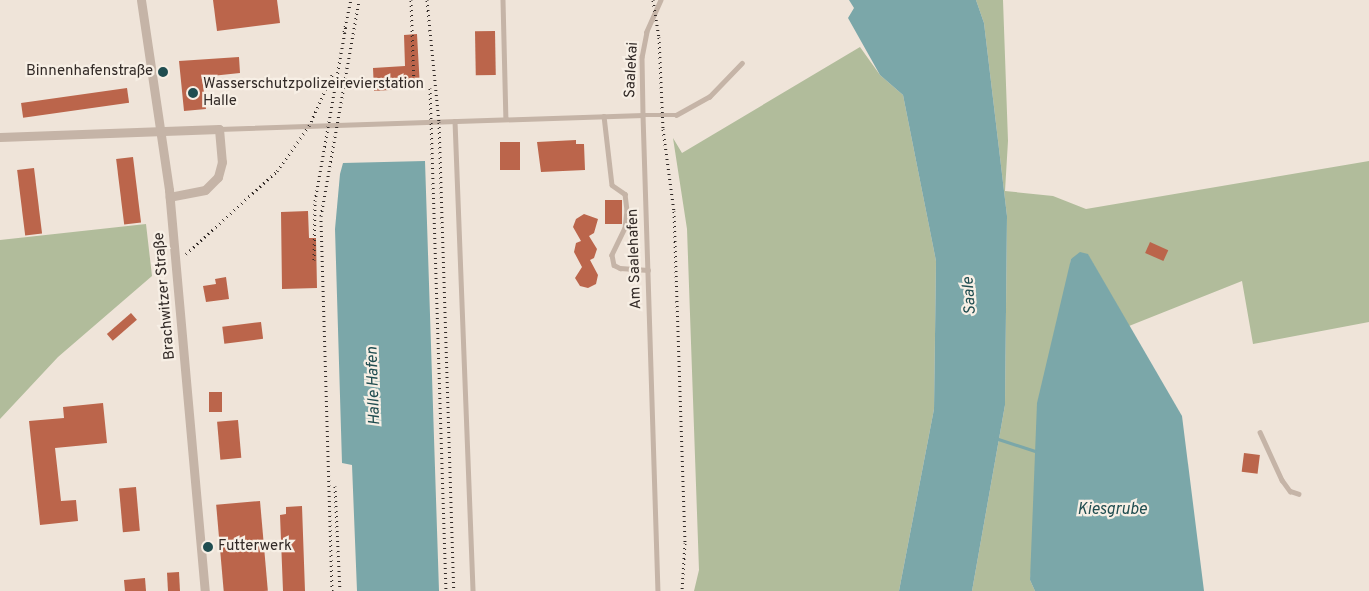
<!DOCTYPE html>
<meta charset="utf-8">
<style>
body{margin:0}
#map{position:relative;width:1369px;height:591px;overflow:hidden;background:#efe4d9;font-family:Overpass,sans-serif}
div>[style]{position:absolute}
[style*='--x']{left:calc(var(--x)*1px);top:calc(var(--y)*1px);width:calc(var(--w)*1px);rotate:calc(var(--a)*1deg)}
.green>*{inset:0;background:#b1bc9b}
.water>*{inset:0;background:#7ba7a9}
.stream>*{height:3px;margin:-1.5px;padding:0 1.5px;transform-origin:1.5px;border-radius:1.5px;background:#7ba7a9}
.building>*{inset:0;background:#bb654b;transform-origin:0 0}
.service>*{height:4.5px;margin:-2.25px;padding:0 2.25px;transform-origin:2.25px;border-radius:2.25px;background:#c5b4a7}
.minor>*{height:9px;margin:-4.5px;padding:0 4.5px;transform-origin:4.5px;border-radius:4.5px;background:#c5b4a7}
.rail>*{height:3px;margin-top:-1.5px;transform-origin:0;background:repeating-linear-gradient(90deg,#322a27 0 1px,transparent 0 5px)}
.dots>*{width:14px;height:14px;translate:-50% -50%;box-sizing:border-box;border:2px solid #f7efe5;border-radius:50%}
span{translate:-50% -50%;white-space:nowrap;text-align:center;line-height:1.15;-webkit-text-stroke:4.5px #f7efe5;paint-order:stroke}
.street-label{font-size:15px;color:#322a27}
.poi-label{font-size:15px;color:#322a27}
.right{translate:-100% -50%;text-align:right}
.left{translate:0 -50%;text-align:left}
.water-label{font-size:16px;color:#204d50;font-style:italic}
</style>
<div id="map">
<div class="green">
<i style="clip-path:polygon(976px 0,1003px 0,1008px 141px,1005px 191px,1053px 196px,1086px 209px,1369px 161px,1369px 322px,1253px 344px,1242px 281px,1129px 326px,1088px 255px,1071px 259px,1030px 580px,1035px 591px,972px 591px,1005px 405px,1007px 216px,984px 23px)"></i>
<i style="clip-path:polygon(860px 47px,880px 75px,903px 95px,936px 261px,934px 409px,899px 591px,694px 591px,699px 570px,687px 229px,673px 138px,682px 153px)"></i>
<i style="clip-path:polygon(146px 224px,152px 276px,58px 357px,0 419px,0 240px)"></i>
</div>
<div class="water">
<i style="clip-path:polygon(849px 0,976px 0,984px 23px,1007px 216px,1005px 405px,972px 591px,899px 591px,934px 409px,936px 261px,903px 95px,880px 75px,848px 18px,854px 8px)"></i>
<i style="clip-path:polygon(425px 161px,439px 591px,357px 591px,352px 465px,342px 463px,335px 229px,340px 174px,343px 163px)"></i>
<i style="clip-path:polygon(1080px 252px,1088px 254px,1182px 416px,1204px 591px,1035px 591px,1030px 580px,1037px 403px,1071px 259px)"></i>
</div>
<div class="stream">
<i style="--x:995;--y:438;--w:42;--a:18"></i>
</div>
<div class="building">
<i style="clip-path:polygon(213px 0,277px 0,280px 23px,217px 31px)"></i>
<i style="left:495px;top:31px;width:44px;height:20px;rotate:89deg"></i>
<i style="clip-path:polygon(417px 34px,420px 88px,374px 91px,373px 68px,405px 66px,404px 35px)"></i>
<i style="clip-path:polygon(239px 57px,240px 73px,202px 77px,206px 109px,184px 111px,179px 61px)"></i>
<i style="left:127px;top:88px;width:15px;height:107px;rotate:82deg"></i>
<i style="clip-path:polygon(576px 140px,576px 144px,584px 144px,585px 170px,541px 172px,537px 142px)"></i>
<i style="left:500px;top:142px;width:20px;height:28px"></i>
<i style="left:133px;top:157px;width:66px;height:17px;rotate:83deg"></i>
<i style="left:34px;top:168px;width:66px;height:17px;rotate:83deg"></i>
<i style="left:605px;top:200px;width:17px;height:24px"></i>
<i style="clip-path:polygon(308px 211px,309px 238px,316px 238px,317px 288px,282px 289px,281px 212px)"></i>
<i style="clip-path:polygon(584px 214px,598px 219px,594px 233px,589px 236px,597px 249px,594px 258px,590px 260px,598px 275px,596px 284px,588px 288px,580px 286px,575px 278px,582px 267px,574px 252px,576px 243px,581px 241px,573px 227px,576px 219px)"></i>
<i style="left:1150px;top:242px;width:20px;height:12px;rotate:24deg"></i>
<i style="clip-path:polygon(226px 277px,229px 299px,206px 302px,203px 286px,216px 284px,215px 279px)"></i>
<i style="left:131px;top:313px;width:9px;height:32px;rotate:49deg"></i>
<i style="left:261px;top:322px;width:17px;height:39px;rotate:83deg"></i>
<i style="left:209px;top:392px;width:13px;height:20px"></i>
<i style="clip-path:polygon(103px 403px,107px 443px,55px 448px,61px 501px,76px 500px,78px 521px,40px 525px,29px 421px,64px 418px,63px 407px)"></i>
<i style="left:238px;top:420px;width:38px;height:21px;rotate:85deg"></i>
<i style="left:1244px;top:453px;width:16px;height:19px;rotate:7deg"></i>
<i style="left:136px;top:487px;width:44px;height:17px;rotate:85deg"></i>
<i style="left:260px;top:501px;width:90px;height:44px;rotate:85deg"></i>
<i style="clip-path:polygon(302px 506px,305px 591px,283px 591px,280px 515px,286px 514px,286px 507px)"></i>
<i style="left:179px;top:572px;width:19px;height:12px;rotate:87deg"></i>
<i style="clip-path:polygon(145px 578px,146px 591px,125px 591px,124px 580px)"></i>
</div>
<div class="service">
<i style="--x:503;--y:0;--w:119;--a:88.6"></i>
<i style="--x:661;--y:0;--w:35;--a:114"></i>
<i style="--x:647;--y:32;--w:25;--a:101"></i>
<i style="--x:642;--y:57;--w:58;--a:89"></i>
<i style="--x:643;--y:115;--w:33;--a:0"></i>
<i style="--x:676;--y:115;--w:38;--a:-29"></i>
<i style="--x:709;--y:97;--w:47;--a:-45.9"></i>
<i style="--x:604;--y:116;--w:69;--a:83.4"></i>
<i style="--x:612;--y:185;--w:16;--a:35"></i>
<i style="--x:625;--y:194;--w:16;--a:83"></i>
<i style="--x:627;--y:210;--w:18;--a:96"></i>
<i style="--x:625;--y:228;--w:30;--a:116"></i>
<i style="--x:612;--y:255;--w:10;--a:79"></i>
<i style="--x:614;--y:265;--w:7;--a:27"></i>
<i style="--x:620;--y:268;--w:28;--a:4"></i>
<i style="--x:455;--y:121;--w:470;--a:87.8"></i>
<i style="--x:219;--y:129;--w:424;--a:-1.9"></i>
<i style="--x:643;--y:115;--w:476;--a:88.2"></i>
<i style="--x:1260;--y:432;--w:53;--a:65.4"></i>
<i style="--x:1282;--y:480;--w:14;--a:54"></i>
<i style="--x:1290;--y:491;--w:9;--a:18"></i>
</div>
<div class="minor">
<i style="--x:141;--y:0;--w:192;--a:81.6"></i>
<i style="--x:169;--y:190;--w:403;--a:84.9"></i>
<i style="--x:0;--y:137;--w:219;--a:-2.1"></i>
<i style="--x:219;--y:129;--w:33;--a:85"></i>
<i style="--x:222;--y:162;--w:16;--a:105"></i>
<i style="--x:218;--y:177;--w:18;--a:135"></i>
<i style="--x:205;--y:190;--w:36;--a:169"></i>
</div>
<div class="rail">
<i style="--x:411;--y:0;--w:85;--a:88"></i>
<i style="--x:427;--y:0;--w:123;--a:84.4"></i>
<i style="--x:439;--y:122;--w:469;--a:88.2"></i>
<i style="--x:653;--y:0;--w:37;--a:81"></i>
<i style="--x:659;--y:37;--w:92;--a:87.5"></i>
<i style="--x:663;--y:129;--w:83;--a:82.4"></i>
<i style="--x:674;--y:211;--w:332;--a:88.1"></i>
<i style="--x:685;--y:543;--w:48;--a:93.6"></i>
<i style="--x:344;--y:32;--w:33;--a:-78"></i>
<i style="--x:430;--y:88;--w:503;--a:88.18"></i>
<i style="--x:186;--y:254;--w:123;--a:-42.4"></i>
<i style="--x:277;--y:171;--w:55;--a:-54.6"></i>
<i style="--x:309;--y:126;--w:56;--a:-65.7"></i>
<i style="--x:314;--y:260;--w:59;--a:-89"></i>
<i style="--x:315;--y:201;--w:179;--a:-80"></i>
<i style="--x:335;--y:486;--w:105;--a:87.3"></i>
<i style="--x:332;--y:591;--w:375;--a:-91.7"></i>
<i style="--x:321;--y:216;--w:219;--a:-80"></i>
</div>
<div class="dots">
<i style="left:163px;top:72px;background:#204d50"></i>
<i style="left:193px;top:93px;background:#204d50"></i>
<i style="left:208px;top:547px;background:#204d50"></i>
</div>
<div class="street-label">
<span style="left:632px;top:70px;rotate:-87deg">Saalekai</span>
<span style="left:635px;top:259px;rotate:-92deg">Am Saalehafen</span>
<span style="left:165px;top:296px;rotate:-95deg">Brachwitzer Straße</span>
</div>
<div class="poi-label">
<span class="right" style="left:153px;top:72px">Binnenhafenstraße</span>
<span class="left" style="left:203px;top:93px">Wasserschutzpolizeirevierstation<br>Halle</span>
<span class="left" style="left:218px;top:547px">Futterwerk</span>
</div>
<div class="water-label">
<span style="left:970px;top:296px;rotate:-94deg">Saale</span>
<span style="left:374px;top:386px;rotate:-92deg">Halle Hafen</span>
<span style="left:1112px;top:510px">Kiesgrube</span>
</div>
</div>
